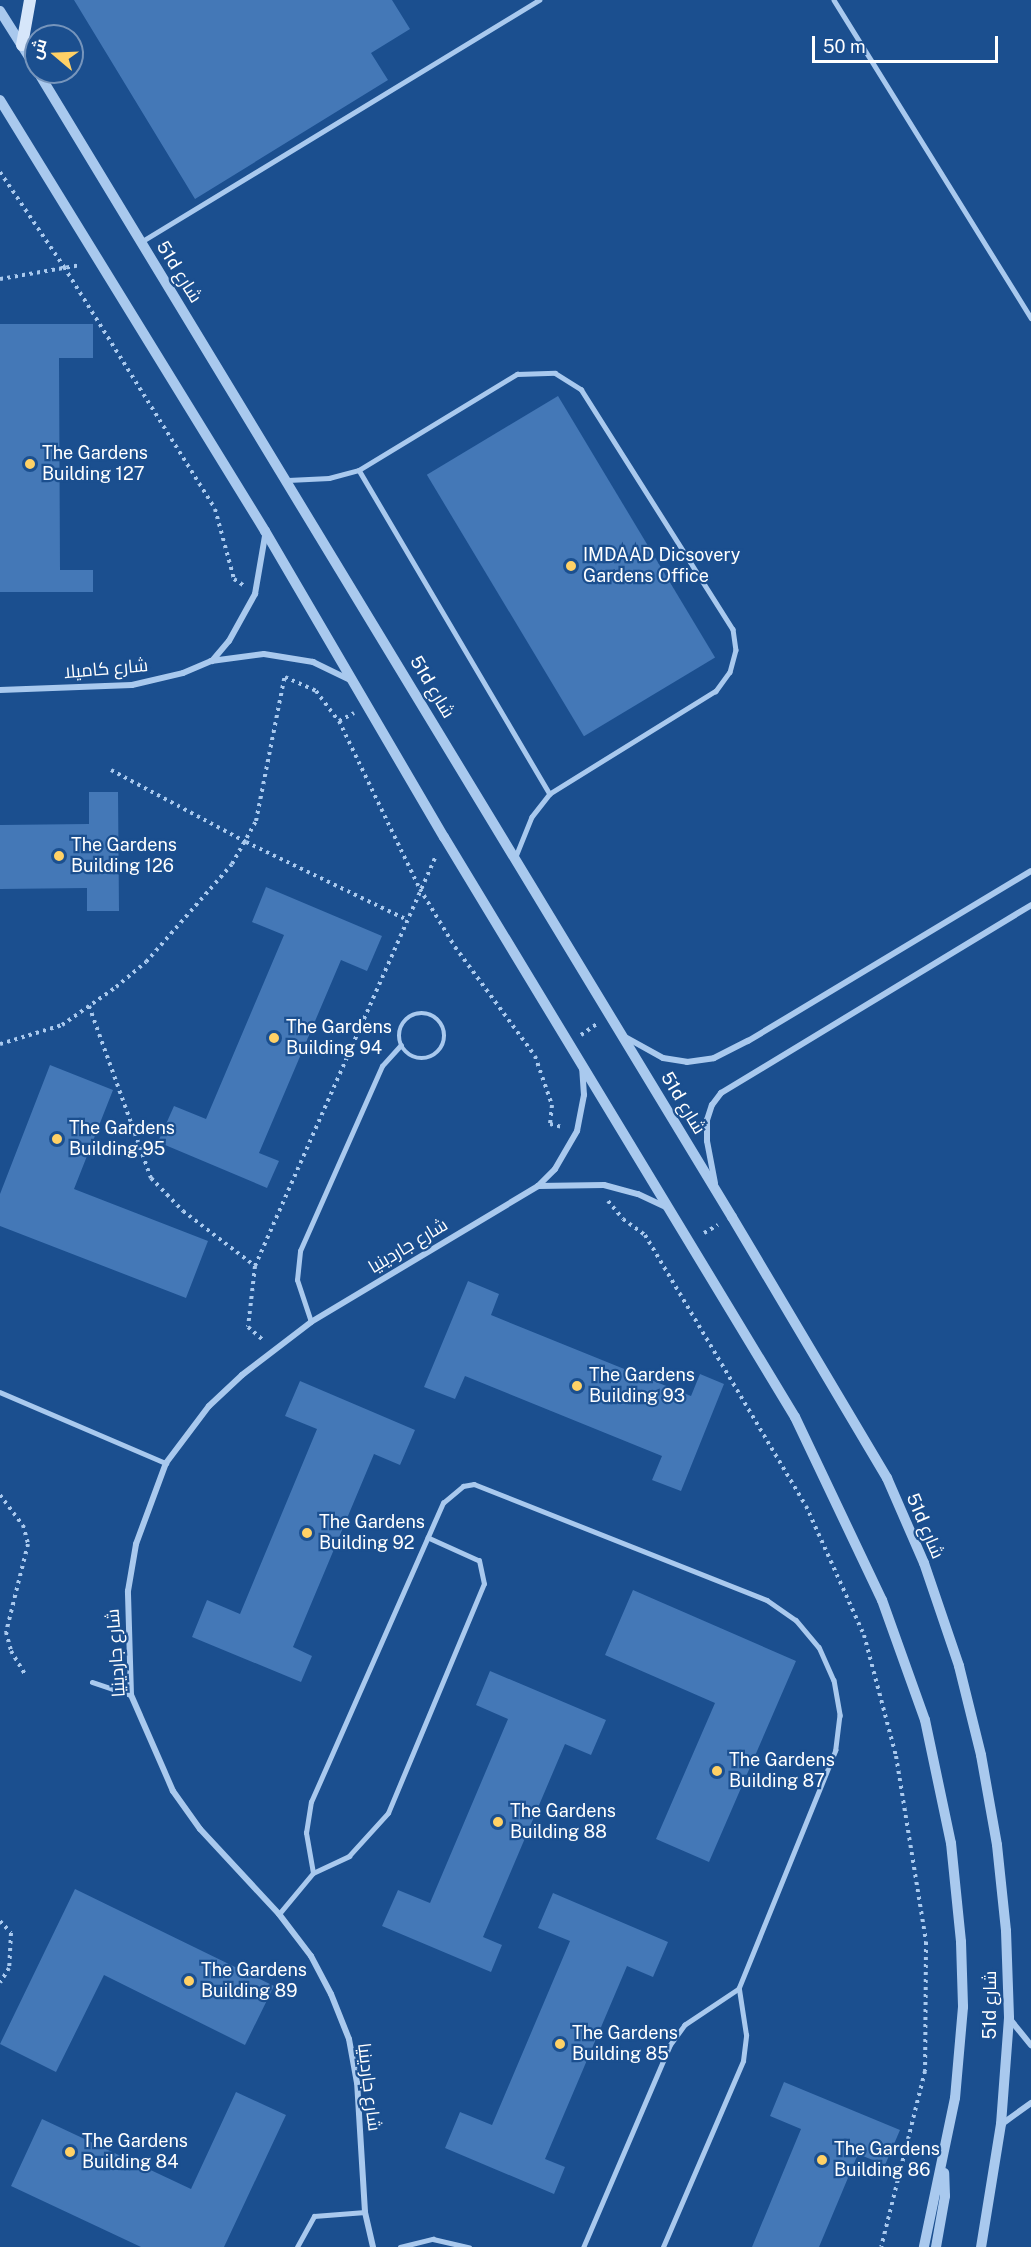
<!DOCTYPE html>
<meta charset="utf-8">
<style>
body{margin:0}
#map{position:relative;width:1031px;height:2247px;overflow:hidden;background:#1b4f8f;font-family:"Public Sans",Cairo,sans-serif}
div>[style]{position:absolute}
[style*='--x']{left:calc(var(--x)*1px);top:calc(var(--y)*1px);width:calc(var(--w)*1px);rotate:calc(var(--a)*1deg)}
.building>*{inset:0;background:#4478b7;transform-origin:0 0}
.path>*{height:4px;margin-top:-2px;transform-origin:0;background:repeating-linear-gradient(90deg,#a9c9ee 0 3px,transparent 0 7.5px)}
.service>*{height:4.5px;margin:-2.25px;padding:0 2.25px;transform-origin:2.25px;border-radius:2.25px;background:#a9c9ee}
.service>.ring{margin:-2.25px;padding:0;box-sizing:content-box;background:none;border:4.5px solid #a9c9ee;border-radius:50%}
.minor>*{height:6px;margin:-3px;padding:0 3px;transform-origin:3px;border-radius:3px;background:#a9c9ee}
.tertiary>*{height:10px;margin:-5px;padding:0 5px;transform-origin:5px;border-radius:5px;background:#a9c9ee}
.secondary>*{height:12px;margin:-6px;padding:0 6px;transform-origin:6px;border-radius:6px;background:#d6e6fa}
.dots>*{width:16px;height:16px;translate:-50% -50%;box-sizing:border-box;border:3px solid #1b4f8f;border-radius:50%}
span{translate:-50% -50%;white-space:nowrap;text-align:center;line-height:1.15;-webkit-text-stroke:4.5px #1b4f8f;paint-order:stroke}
.street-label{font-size:18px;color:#fff}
.poi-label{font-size:18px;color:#fff}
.left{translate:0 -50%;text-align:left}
.north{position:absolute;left:24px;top:24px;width:60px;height:60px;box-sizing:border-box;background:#1b4f8f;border:2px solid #7695bc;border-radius:50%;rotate:289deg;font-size:16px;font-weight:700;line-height:24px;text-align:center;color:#fff}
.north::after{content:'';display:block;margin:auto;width:21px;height:27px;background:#ffd166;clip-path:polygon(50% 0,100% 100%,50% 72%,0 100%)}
.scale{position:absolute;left:812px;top:36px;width:186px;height:27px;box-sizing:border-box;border:3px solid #fff;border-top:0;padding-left:8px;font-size:18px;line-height:21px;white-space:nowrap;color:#fff;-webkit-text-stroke:4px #1b4f8f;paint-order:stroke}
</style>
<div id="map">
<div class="building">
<i style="clip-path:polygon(74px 0,392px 0,410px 29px,371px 53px,388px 80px,195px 199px)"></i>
<i style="clip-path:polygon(0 324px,93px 324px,93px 358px,59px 358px,60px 570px,93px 570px,93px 592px,0 592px)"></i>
<i style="left:558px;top:396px;width:305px;height:153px;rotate:59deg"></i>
<i style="clip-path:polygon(89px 792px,118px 792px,119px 911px,87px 911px,87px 888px,0 889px,0 825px,89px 824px)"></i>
<i style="clip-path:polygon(266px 887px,382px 936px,367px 971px,341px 960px,259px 1153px,279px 1161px,267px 1188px,158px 1142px,174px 1106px,206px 1119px,284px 935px,252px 922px)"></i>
<i style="clip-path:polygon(50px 1065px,113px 1090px,74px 1189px,208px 1241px,186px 1298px,0 1226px,0 1194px)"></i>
<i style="clip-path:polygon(468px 1281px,499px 1294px,491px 1315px,691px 1396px,700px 1374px,724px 1384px,681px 1491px,652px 1480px,662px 1456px,465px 1376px,455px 1399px,424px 1387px)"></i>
<i style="clip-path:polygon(300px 1381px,415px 1430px,400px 1465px,374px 1454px,293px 1647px,312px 1656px,301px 1682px,192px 1637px,207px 1600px,240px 1614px,317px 1429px,285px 1416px)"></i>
<i style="clip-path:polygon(633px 1590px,796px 1661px,709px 1862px,656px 1839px,715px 1703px,605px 1655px)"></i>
<i style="clip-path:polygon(490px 1671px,606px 1720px,591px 1755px,565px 1744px,483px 1937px,502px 1945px,491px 1972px,382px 1926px,398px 1890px,430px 1903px,508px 1719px,476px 1705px)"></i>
<i style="clip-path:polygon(75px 1889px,274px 1986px,245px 2045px,104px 1975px,56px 2072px,0 2044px)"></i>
<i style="clip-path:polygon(553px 1893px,668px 1942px,653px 1977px,627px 1966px,545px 2159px,565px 2167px,554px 2194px,445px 2148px,460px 2112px,492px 2125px,570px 1941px,538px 1928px)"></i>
<i style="clip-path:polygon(784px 2082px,900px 2130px,885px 2165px,858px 2154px,819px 2247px,752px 2247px,801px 2129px,770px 2116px)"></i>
<i style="clip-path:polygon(236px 2092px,286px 2115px,224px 2247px,141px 2247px,11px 2186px,42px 2119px,191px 2189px)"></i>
</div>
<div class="path">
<i style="--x:0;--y:172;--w:115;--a:56"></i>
<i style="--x:64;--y:267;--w:285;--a:58"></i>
<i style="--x:215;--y:509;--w:73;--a:74.8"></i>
<i style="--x:234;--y:579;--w:11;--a:34"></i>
<i style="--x:0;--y:279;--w:82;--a:-9.8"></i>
<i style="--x:285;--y:677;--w:34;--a:24"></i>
<i style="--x:316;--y:691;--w:38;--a:53"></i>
<i style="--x:339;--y:721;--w:187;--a:64.3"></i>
<i style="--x:420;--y:889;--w:68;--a:58.9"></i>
<i style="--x:455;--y:947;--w:135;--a:53.7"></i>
<i style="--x:535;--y:1056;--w:52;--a:70.9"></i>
<i style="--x:552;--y:1105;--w:19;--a:96"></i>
<i style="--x:550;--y:1124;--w:12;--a:14"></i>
<i style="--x:339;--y:721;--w:17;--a:-28"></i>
<i style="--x:111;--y:770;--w:153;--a:28.1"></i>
<i style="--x:246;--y:842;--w:179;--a:25.8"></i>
<i style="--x:89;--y:1006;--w:183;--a:70.2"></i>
<i style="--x:151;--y:1178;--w:46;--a:45.9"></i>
<i style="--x:183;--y:1211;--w:91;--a:37.4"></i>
<i style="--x:255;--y:1266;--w:61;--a:96.5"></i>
<i style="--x:248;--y:1327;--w:21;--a:41"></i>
<i style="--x:581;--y:1035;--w:19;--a:-35"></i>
<i style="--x:0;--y:1044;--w:65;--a:-17"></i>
<i style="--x:62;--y:1025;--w:66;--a:-35.1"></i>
<i style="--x:116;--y:987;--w:39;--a:-40"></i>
<i style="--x:146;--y:962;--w:130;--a:-48.7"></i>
<i style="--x:232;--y:864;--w:49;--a:-60.8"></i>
<i style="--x:256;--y:821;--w:149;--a:-78.8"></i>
<i style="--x:608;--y:1201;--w:23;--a:50"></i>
<i style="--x:623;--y:1219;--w:27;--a:36"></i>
<i style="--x:645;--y:1235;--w:315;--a:59.3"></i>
<i style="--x:806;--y:1506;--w:141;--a:65.8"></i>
<i style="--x:864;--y:1635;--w:125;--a:75.2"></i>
<i style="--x:896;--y:1756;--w:188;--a:80.8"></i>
<i style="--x:926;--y:1942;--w:129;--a:90.4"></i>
<i style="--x:925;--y:2071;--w:181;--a:104"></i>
<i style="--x:704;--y:1233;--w:16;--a:-30"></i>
<i style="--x:255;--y:1266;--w:449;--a:-66.2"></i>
<i style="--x:0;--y:1495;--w:38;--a:53"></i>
<i style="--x:23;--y:1525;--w:20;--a:75"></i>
<i style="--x:28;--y:1544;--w:91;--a:104"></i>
<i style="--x:6;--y:1632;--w:20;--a:75"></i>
<i style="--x:11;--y:1651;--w:27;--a:59"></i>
<i style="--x:0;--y:1921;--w:16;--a:47"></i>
<i style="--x:11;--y:1933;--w:35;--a:93"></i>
<i style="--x:9;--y:1968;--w:17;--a:121"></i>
</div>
<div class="service">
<i style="--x:834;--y:0;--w:374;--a:58.2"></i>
<i style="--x:141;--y:242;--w:466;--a:-31.3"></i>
<i style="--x:359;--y:470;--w:376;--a:59.5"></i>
<i style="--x:288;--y:480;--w:41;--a:-2.8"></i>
<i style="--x:329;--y:478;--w:31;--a:-15"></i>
<i style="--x:359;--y:470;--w:185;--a:-31.3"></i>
<i style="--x:517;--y:374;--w:38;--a:-2"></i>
<i style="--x:555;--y:373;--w:31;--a:32"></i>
<i style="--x:581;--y:389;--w:284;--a:57.7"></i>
<i style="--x:733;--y:629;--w:21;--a:82"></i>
<i style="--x:736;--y:650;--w:23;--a:105"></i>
<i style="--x:730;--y:672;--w:24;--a:126"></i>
<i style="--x:716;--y:691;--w:195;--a:148.2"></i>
<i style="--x:550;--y:794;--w:29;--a:128"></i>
<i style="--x:532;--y:817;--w:45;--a:112"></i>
<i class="ring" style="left:399px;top:1013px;width:41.5px;height:41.5px"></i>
<i style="--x:311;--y:1322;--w:44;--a:-108.4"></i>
<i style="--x:297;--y:1280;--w:29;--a:-84"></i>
<i style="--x:300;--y:1251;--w:202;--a:-66.1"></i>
<i style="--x:382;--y:1066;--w:28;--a:-48"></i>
<i style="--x:0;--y:1392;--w:181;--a:23.2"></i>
<i style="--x:92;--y:1682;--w:41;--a:18.4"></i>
<i style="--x:313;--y:1873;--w:41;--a:-99.9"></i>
<i style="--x:306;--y:1833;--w:31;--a:-81"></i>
<i style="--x:311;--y:1802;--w:327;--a:-66.2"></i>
<i style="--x:443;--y:1503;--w:26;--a:-40"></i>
<i style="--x:463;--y:1486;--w:11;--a:-10"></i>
<i style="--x:474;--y:1484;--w:315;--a:21.6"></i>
<i style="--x:767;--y:1600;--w:35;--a:35"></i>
<i style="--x:796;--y:1620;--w:35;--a:50"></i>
<i style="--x:819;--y:1647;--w:36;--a:66"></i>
<i style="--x:834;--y:1680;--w:36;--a:80"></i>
<i style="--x:840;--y:1715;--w:35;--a:97"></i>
<i style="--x:836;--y:1750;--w:258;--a:112.1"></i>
<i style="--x:739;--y:1989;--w:65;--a:146.3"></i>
<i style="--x:685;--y:2025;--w:26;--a:126"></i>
<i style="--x:670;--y:2046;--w:219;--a:113.2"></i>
<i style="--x:279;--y:1914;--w:53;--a:-50.3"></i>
<i style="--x:313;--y:1873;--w:40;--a:-25"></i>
<i style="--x:349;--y:1856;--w:58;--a:-47.8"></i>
<i style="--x:388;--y:1813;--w:248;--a:-67.3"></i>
<i style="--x:484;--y:1584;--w:24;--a:-102"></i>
<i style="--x:479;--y:1561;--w:56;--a:-155.7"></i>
<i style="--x:297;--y:2247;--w:35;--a:-61"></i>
<i style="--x:314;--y:2216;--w:51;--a:-4.5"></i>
<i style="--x:400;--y:2247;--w:34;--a:-14"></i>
<i style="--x:433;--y:2239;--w:37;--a:13"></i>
<i style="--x:663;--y:2247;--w:202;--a:-66.7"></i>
<i style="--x:743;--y:2061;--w:26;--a:-83"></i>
<i style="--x:746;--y:2035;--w:47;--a:-98.7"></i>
</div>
<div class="minor">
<i style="--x:212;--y:661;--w:26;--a:-50"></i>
<i style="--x:229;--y:641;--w:54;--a:-61"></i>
<i style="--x:255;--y:594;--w:59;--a:-80.2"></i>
<i style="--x:0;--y:690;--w:132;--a:-2.2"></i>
<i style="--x:132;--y:685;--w:52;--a:-13.2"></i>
<i style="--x:183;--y:673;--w:30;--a:-23"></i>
<i style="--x:211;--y:661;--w:53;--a:-7.5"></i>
<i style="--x:264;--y:654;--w:50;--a:9.3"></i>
<i style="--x:313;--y:662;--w:41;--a:25.9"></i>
<i style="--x:627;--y:1038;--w:41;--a:29.1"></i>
<i style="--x:663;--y:1058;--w:24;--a:9"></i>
<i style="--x:687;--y:1062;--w:27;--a:-8"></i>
<i style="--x:714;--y:1058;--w:38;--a:-27"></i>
<i style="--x:748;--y:1041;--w:330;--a:-31"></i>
<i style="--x:715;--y:1183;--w:43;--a:-100.8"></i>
<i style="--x:707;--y:1141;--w:21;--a:-90"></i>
<i style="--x:707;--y:1120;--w:16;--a:-72"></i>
<i style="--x:712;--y:1105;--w:15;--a:-53"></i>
<i style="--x:721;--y:1093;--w:363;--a:-31.2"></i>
<i style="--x:538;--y:1186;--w:66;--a:-0.9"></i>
<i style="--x:604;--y:1185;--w:35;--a:15"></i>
<i style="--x:638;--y:1194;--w:33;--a:25"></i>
<i style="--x:1009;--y:2018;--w:35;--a:51"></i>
<i style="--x:1002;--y:2124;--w:36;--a:-36"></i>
<i style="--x:373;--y:2247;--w:36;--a:-103"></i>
<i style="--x:365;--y:2212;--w:129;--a:-93.5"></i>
<i style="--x:357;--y:2083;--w:45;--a:-100.3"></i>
<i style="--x:349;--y:2039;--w:48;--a:-111.8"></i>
<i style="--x:331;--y:1994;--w:43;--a:-117.8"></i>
<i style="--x:311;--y:1956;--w:53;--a:-127.3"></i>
<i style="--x:279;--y:1914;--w:116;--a:-132.9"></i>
<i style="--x:200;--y:1829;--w:47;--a:-125.4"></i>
<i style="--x:173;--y:1791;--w:105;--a:-113.6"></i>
<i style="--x:131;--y:1695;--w:104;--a:-91.7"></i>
<i style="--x:128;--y:1591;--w:48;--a:-80.3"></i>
<i style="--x:136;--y:1544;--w:86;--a:-69.7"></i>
<i style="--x:166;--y:1463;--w:71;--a:-53"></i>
<i style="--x:209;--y:1406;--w:45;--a:-43.2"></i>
<i style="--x:242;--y:1375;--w:87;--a:-37.5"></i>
<i style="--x:311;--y:1322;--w:265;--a:-30.9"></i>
<i style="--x:538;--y:1186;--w:24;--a:-45"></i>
<i style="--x:555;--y:1169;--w:44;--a:-59.9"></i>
<i style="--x:577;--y:1131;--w:37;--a:-79"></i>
<i style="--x:584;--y:1095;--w:27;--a:-94"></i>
</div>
<div class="tertiary">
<i style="--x:0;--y:11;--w:67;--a:57.7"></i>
<i style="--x:38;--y:72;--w:1339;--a:58.78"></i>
<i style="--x:732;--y:1217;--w:304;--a:59.3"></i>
<i style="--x:887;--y:1478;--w:93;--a:66.5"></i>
<i style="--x:924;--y:1563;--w:109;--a:71.2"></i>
<i style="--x:959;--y:1666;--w:92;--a:76.1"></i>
<i style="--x:981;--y:1755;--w:91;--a:79.9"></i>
<i style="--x:997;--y:1845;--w:86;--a:84"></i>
<i style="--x:1006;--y:1931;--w:87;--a:88"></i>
<i style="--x:1009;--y:2018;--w:106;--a:94.3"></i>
<i style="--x:1001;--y:2124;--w:125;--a:99.2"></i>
<i style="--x:0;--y:100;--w:506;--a:58.41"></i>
<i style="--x:265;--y:531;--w:355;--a:59.7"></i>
<i style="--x:444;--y:837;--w:678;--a:58.82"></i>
<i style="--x:795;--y:1417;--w:203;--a:64.6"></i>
<i style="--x:882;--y:1600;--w:127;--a:70.3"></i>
<i style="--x:925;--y:1720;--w:126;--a:78.1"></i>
<i style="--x:951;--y:1843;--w:100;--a:84.2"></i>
<i style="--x:961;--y:1942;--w:65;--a:88.2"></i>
<i style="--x:963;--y:2007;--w:91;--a:95"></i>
<i style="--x:955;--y:2098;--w:152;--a:101.8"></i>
<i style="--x:936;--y:2247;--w:52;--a:-80"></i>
<i style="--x:945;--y:2196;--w:23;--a:-92"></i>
</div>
<div class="secondary">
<i style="--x:22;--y:45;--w:46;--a:-79.9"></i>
</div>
<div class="dots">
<i style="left:30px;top:464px;background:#ffd166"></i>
<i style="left:571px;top:566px;background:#ffd166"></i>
<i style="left:59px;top:856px;background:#ffd166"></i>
<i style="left:274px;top:1038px;background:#ffd166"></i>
<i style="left:57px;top:1139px;background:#ffd166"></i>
<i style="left:577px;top:1386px;background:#ffd166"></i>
<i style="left:307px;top:1533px;background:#ffd166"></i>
<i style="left:717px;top:1771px;background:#ffd166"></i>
<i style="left:498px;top:1822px;background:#ffd166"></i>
<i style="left:189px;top:1981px;background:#ffd166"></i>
<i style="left:560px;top:2044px;background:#ffd166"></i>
<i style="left:70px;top:2152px;background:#ffd166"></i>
<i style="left:822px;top:2160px;background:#ffd166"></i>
</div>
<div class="street-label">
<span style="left:179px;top:272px;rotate:58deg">51d شارع</span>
<span style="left:106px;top:669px;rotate:-5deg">شارع كاميلا</span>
<span style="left:432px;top:687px;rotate:59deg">51d شارع</span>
<span style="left:683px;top:1103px;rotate:59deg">51d شارع</span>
<span style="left:408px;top:1246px;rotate:-31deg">شارع جاردينيا</span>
<span style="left:925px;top:1526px;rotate:67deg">51d شارع</span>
<span style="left:116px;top:1653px;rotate:-94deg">شارع جاردينيا</span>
<span style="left:990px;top:2005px;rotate:-90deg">51d شارع</span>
<span style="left:369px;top:2087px;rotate:83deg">شارع جاردينيا</span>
</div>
<div class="poi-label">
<span class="left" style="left:42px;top:464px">The Gardens<br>Building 127</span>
<span class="left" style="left:583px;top:566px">IMDAAD Dicsovery<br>Gardens Office</span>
<span class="left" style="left:71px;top:856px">The Gardens<br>Building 126</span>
<span class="left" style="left:286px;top:1038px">The Gardens<br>Building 94</span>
<span class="left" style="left:69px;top:1139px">The Gardens<br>Building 95</span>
<span class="left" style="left:589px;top:1386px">The Gardens<br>Building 93</span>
<span class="left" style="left:319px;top:1533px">The Gardens<br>Building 92</span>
<span class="left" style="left:729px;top:1771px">The Gardens<br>Building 87</span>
<span class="left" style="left:510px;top:1822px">The Gardens<br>Building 88</span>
<span class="left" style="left:201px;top:1981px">The Gardens<br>Building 89</span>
<span class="left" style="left:572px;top:2044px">The Gardens<br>Building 85</span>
<span class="left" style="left:82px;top:2152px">The Gardens<br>Building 84</span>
<span class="left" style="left:834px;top:2160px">The Gardens<br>Building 86</span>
</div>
<div class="north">ش</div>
<div class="scale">50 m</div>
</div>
